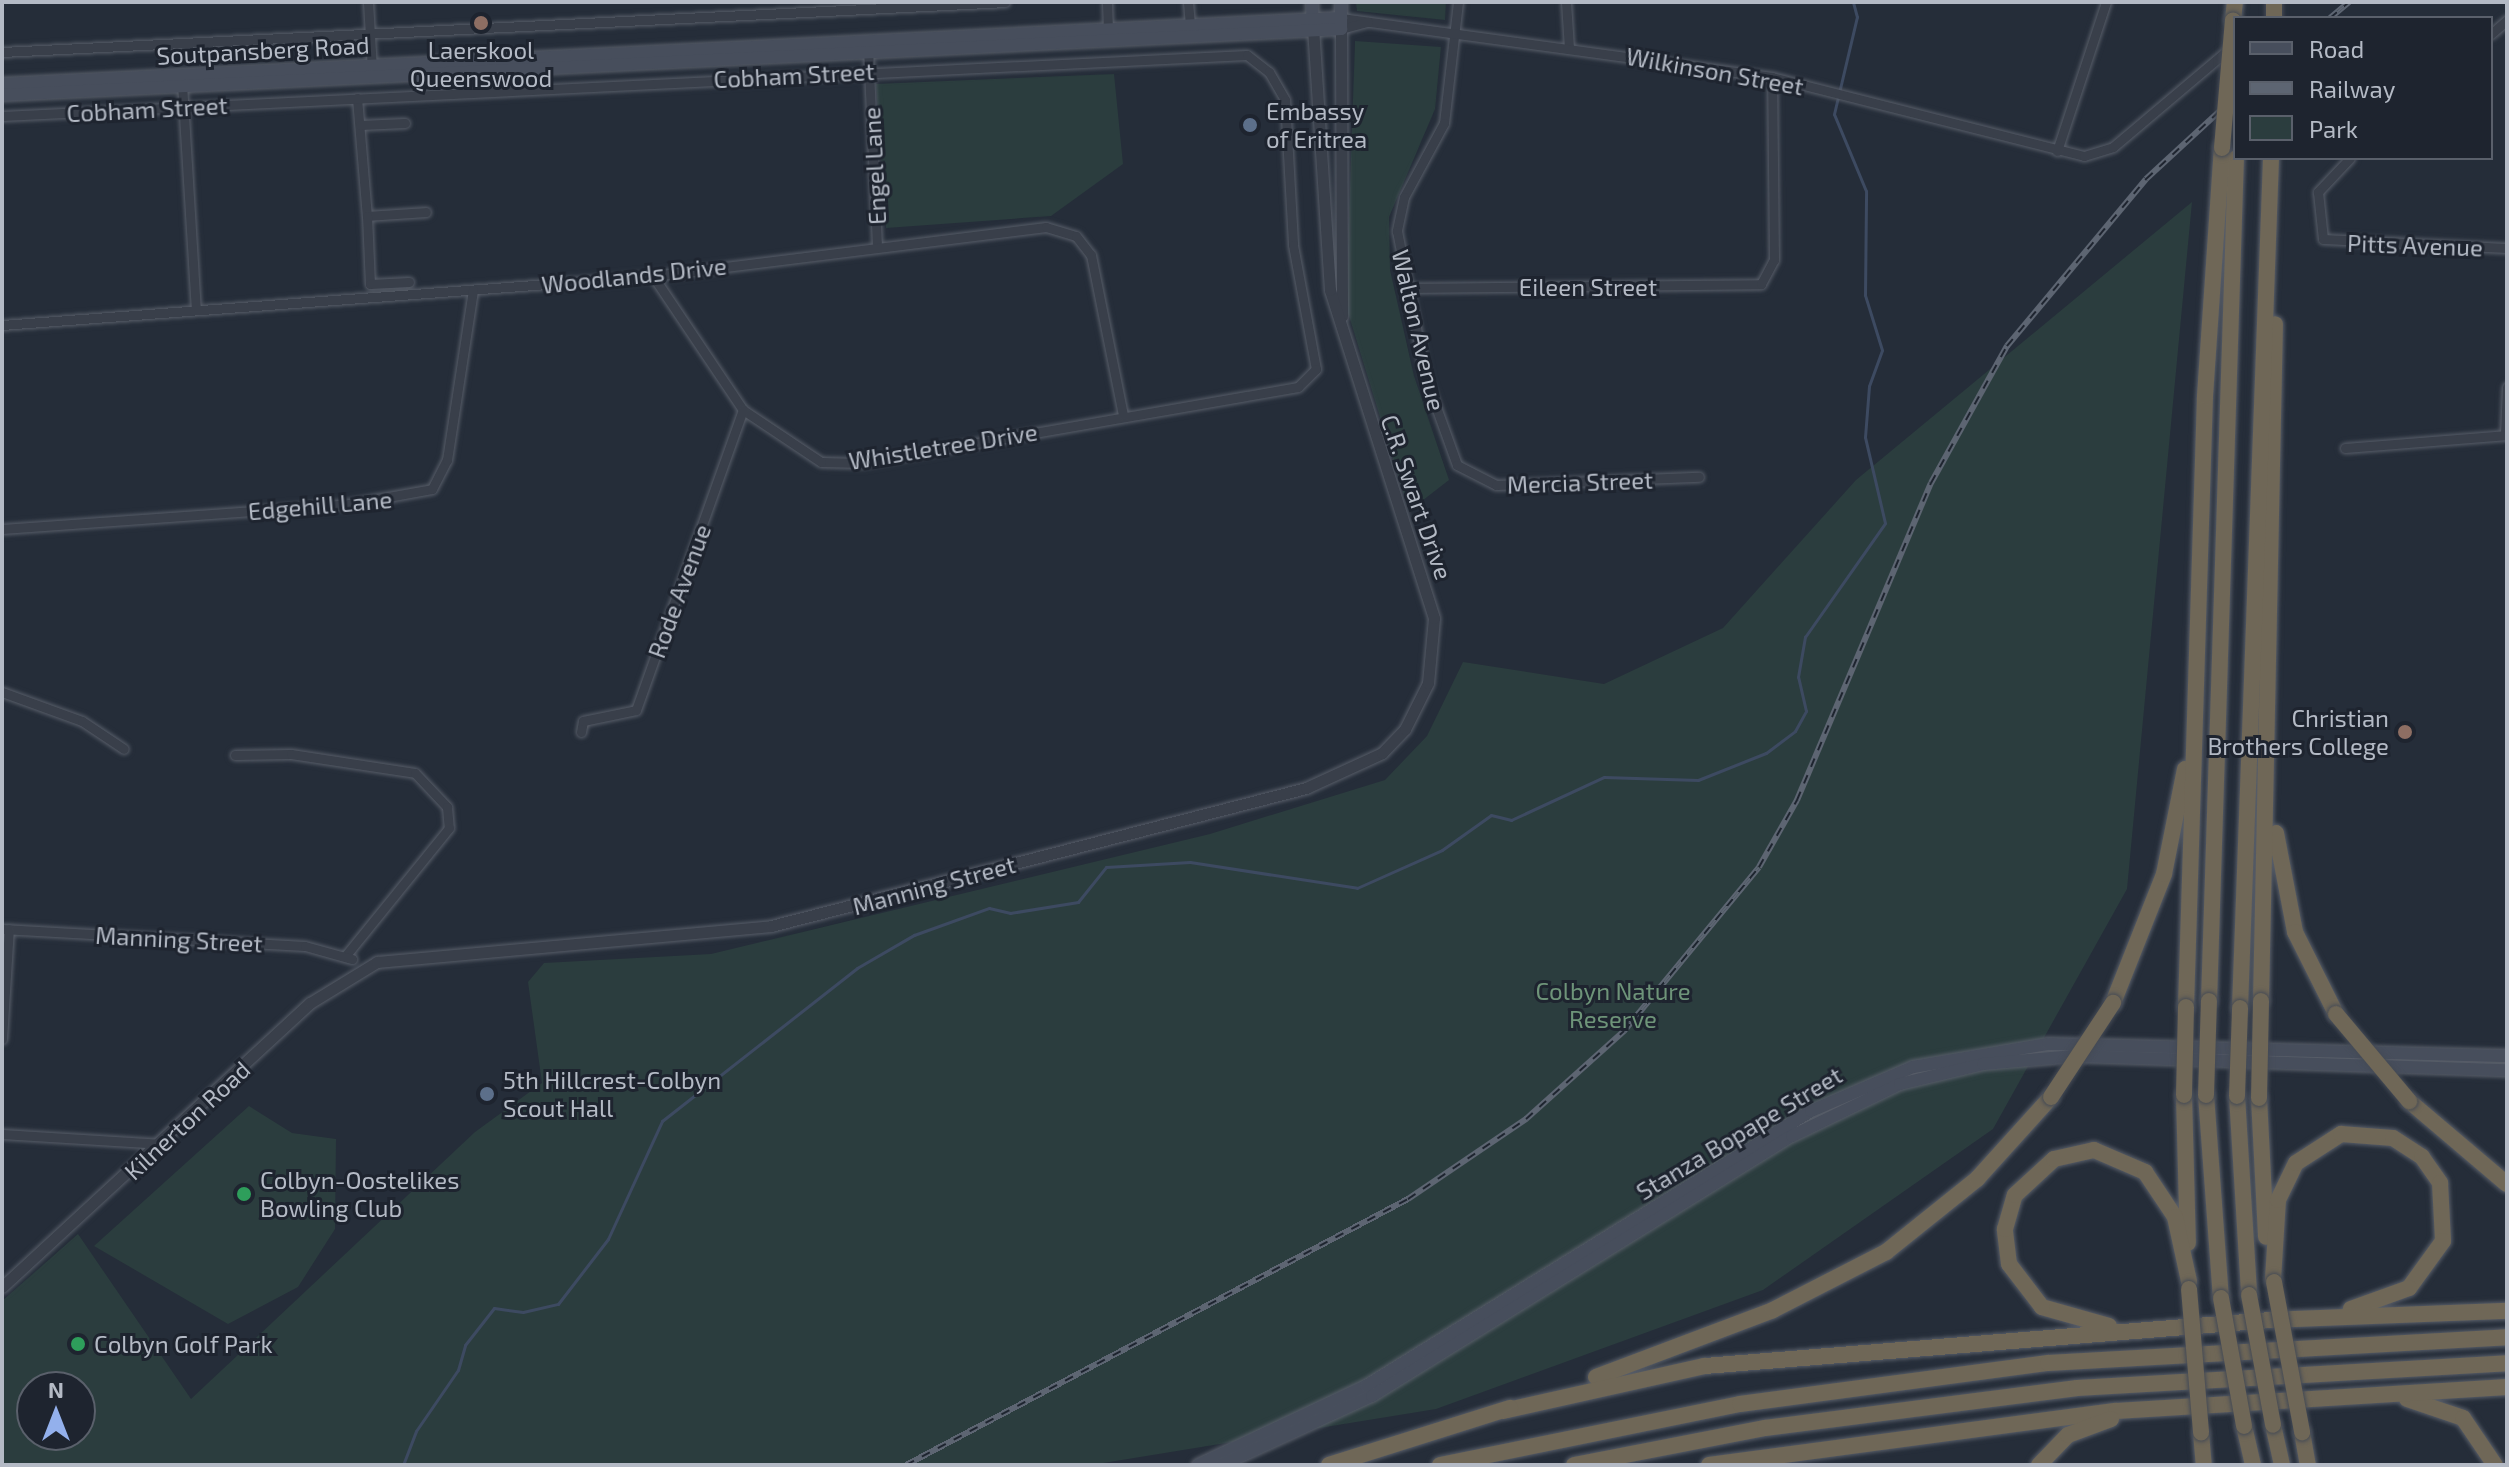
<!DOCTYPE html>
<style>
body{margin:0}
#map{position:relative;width:2509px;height:1467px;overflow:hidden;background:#252d39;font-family:"Exo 2",sans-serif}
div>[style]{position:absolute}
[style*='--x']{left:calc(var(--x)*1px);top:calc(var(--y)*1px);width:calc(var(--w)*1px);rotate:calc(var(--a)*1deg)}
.green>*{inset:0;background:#2b3d3e}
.stream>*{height:3px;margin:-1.5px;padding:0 1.5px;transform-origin:1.5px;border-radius:1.5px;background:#3d4a61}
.roads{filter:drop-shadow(0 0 2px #575d68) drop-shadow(0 0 2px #575d68)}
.minor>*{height:9px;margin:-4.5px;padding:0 4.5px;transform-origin:4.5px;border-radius:4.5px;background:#393f4a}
.tertiary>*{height:11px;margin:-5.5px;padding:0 5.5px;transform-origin:5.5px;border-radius:5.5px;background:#393f4a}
.secondary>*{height:12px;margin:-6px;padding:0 6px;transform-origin:6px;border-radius:6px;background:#474e5c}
.motorway>*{height:16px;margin:-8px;padding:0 8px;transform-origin:8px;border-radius:8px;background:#6f6757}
.rail>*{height:6px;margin-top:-3px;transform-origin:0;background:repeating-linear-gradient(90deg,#1e242f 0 9px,#5d6572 0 18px);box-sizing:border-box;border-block:2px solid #5d6572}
.bridges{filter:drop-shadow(0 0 2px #444a55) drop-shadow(0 0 2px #444a55)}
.motorway-bridge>*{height:16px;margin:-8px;padding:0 8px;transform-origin:8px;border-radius:8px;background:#6f6757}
.dots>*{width:22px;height:22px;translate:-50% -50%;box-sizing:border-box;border:4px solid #1e242f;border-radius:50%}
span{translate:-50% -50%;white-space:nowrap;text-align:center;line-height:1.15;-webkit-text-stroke:6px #1e242f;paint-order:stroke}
.street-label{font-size:24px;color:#b4bac5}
.poi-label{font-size:24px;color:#b4bac5}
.left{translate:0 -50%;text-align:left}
.right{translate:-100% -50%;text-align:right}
.park-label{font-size:24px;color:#6e9479}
.frame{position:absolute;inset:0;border:4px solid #b4bac5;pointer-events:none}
.legend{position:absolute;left:2233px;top:16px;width:260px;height:144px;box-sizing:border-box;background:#1e242f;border:2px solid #5a606b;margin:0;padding:10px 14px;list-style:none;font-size:24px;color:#b4bac5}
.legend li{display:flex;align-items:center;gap:16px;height:40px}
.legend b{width:40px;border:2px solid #5a606b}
.north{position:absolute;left:16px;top:1371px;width:80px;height:80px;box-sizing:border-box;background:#1e242f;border:2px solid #5a606b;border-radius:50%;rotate:0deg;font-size:22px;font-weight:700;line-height:32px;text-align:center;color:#b4bac5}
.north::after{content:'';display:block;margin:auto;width:28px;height:36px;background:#93b0ec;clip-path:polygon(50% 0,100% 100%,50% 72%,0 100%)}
</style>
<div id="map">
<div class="green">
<i style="clip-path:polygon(1356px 2px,1446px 2px,1445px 20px,1357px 11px)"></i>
<i style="clip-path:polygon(1355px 41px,1441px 47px,1435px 109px,1389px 217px,1390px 270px,1414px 376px,1449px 480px,1409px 511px,1346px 306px)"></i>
<i style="clip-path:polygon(1114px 74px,1123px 164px,1051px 216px,886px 228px,876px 84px)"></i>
<i style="clip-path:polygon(evenodd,2192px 202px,2127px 889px,1993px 1129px,1763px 1290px,1436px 1409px,1091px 1465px,2px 1465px,2px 1301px,78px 1234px,191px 1399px,475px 1132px,542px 1083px,528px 982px,544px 963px,711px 954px,1210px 834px,1385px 780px,1427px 736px,1463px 662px,1604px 684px,1723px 628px,1856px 480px,2192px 202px,32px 1387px,80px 1387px,80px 1435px,32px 1435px,32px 1387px)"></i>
<i style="clip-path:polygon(249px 1106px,292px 1133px,336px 1139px,335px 1229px,298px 1287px,228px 1324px,94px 1246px)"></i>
</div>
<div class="stream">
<i style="--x:403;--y:1465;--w:36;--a:-69"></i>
<i style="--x:416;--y:1431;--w:74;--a:-55.5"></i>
<i style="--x:458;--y:1370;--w:26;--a:-74"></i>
<i style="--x:465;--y:1345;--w:47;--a:-51.9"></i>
<i style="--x:494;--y:1308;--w:29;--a:8"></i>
<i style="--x:523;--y:1312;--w:36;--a:-13"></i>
<i style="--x:558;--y:1304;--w:82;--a:-52.4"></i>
<i style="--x:608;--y:1239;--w:130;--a:-65.4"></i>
<i style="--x:662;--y:1121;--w:248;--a:-38.1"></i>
<i style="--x:857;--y:968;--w:66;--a:-30.1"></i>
<i style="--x:914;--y:935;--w:80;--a:-19.8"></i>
<i style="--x:989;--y:908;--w:22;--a:13"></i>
<i style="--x:1010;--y:913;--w:69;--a:-9.2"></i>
<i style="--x:1078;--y:902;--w:45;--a:-51.3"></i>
<i style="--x:1106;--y:867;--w:84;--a:-3.4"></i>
<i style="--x:1190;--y:862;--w:169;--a:8.8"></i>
<i style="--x:1357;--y:888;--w:93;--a:-24.1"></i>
<i style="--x:1442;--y:850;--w:60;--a:-35.5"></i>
<i style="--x:1491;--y:815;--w:21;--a:14"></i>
<i style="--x:1511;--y:820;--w:102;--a:-24.8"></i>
<i style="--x:1604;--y:777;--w:94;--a:1.8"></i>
<i style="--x:1698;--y:780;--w:73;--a:-21.7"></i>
<i style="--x:1766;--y:753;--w:36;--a:-37"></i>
<i style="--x:1795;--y:731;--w:23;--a:-61"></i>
<i style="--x:1806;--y:711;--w:35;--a:-103"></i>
<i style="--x:1798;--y:677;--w:41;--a:-80.1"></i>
<i style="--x:1805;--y:637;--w:139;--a:-54.9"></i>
<i style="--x:1885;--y:523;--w:88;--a:-103.1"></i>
<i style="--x:1865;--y:437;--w:51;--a:-85.5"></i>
<i style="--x:1869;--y:386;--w:38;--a:-70"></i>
<i style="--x:1882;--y:350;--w:58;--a:-107.2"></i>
<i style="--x:1865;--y:295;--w:104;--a:-89.4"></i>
<i style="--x:1866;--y:191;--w:83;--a:-112.6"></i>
<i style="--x:1834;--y:114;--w:100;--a:-76.7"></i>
<i style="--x:1857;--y:17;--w:16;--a:-105"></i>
</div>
<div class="roads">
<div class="minor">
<i style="--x:368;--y:2;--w:68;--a:86.6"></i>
<i style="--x:1107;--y:2;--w:33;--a:88"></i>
<i style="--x:1188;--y:2;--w:22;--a:85"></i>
<i style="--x:1458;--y:2;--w:122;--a:96.6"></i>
<i style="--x:1444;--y:123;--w:84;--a:118.4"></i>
<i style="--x:1404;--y:197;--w:35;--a:102"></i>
<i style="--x:1397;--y:231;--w:151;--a:78.9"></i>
<i style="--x:1426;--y:379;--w:91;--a:70.2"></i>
<i style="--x:1457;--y:465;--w:44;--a:27.1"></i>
<i style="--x:1496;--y:485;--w:203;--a:-2.3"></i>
<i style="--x:1566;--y:2;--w:46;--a:86.3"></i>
<i style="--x:1341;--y:18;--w:435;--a:7.8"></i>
<i style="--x:1772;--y:77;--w:322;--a:14.2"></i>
<i style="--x:2084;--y:156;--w:30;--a:-17"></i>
<i style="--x:2113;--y:147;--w:152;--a:-40.2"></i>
<i style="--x:1341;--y:29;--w:28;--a:-15"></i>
<i style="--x:2491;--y:34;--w:21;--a:-41"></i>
<i style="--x:868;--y:48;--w:195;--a:87.4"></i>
<i style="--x:2;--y:52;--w:1004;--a:-2.85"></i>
<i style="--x:182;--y:83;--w:226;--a:86.5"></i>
<i style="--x:357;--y:98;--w:118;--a:85.2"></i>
<i style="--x:367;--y:216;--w:59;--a:-3.9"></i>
<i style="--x:2;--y:116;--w:1246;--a:-2.81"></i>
<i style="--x:1247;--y:55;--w:28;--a:38"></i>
<i style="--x:1269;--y:72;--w:32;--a:60"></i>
<i style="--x:1285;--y:100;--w:145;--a:86.8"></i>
<i style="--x:1293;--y:245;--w:126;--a:79.5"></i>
<i style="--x:1316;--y:369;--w:25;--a:135"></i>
<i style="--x:1298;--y:387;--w:443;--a:170.1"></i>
<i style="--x:862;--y:463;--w:41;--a:-178.6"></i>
<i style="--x:821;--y:462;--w:94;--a:-146.3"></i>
<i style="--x:743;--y:410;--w:161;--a:-123.9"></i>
<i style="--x:360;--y:125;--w:45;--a:-2.5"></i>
<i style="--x:2057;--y:151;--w:157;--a:-71.8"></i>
<i style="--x:2350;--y:158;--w:47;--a:133.3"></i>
<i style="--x:2318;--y:192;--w:47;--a:83.9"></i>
<i style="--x:2323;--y:239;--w:184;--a:2.8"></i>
<i style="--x:367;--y:216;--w:68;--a:87.5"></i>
<i style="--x:370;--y:284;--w:39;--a:-3"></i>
<i style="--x:1406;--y:288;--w:355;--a:-0.6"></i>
<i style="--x:1761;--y:284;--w:27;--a:-62"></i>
<i style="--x:1774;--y:260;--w:183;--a:-90.6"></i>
<i style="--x:2;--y:325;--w:653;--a:-4.3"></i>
<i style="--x:653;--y:276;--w:396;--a:-7.1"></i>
<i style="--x:1046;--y:227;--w:31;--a:17"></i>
<i style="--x:1076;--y:236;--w:24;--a:52"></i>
<i style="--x:1091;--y:255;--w:163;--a:78.7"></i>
<i style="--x:2505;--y:435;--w:48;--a:-87.6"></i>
<i style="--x:2345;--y:448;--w:163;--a:-4.6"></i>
<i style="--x:2;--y:529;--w:348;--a:-4.1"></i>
<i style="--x:349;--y:504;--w:84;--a:-10.2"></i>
<i style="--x:432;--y:489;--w:33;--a:-63"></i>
<i style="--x:447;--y:460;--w:172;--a:-81.3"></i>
<i style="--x:2;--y:692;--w:85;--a:19.9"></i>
<i style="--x:82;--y:721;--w:50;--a:33.7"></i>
<i style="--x:581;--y:732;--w:11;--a:-80"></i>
<i style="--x:583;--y:721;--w:54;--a:-11.7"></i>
<i style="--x:636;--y:710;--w:319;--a:-70.4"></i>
<i style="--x:235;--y:755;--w:56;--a:-1"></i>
<i style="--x:291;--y:754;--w:125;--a:8.7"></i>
<i style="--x:415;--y:773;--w:47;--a:46.7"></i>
<i style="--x:447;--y:807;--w:21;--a:85"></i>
<i style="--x:449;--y:828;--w:162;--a:129"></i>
<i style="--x:2;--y:929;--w:303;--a:3.2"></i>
<i style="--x:305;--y:946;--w:49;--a:15.5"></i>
<i style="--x:2;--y:1039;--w:110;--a:-86.4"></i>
<i style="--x:2;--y:1134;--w:157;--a:3.6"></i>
</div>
<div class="tertiary">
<i style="--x:1341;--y:29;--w:287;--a:89.8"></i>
<i style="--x:2;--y:1287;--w:419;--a:-42.7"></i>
<i style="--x:310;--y:1003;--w:79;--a:-31.5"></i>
<i style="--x:377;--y:962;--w:396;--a:-5.2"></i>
<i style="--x:771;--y:926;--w:553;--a:-14.46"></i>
<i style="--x:1306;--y:788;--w:84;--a:-24.7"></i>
<i style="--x:1382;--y:753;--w:33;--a:-46"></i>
<i style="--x:1405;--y:729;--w:51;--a:-63.4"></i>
<i style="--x:1428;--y:683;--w:65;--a:-84.7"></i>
<i style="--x:1434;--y:618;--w:344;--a:-107.6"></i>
<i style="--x:1330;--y:290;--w:261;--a:-93.7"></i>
</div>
<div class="secondary">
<i style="--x:1312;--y:2;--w:25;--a:88"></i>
<i style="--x:2;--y:84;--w:1341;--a:-2.82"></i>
<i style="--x:2;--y:95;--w:1341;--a:-2.82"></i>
<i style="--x:1341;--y:29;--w:27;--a:-90"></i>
<i style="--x:1198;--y:1465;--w:186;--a:-25.2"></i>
<i style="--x:1366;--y:1386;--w:523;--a:-31.72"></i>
<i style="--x:1811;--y:1111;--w:111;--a:-23.3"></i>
<i style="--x:1913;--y:1067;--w:137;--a:-9.7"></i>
<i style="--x:2048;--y:1044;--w:459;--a:1.5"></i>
<i style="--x:1221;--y:1465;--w:166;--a:-24.6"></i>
<i style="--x:1372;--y:1396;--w:494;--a:-31.8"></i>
<i style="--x:1792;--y:1136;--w:120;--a:-25.7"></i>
<i style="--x:1900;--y:1084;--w:85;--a:-13.5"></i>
<i style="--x:1983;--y:1064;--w:92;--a:-5"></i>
<i style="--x:2075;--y:1056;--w:432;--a:1.9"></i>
</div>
<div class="motorway">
<i style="--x:2233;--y:20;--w:18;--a:-84"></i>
<i style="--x:2276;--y:833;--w:101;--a:79.1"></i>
<i style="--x:2295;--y:932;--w:92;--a:63.4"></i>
<i style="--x:2209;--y:1001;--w:843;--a:-88.17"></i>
<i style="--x:2261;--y:1001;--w:677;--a:-88.82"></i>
<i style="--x:2113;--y:1003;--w:139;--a:-68.4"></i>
<i style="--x:2164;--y:874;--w:107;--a:-78.7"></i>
<i style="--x:2186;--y:1007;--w:611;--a:-88.22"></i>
<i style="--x:2205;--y:396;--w:249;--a:-86.1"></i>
<i style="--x:2240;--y:1008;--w:851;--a:-87.91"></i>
<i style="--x:2184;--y:1095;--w:148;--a:88.5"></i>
<i style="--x:2206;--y:1095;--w:204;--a:85.8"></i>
<i style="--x:2237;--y:1096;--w:199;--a:86.5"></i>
<i style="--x:2259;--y:1098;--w:139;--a:87.1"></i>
<i style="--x:2409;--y:1101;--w:128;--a:40.3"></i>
<i style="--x:2273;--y:1279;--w:79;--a:-86.4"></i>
<i style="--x:2278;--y:1200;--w:41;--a:-64.1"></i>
<i style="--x:2296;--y:1163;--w:54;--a:-32.8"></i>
<i style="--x:2341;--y:1134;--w:52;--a:4.4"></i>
<i style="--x:2393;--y:1138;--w:35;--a:33"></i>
<i style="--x:2422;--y:1157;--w:32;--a:55"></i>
<i style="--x:2440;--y:1183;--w:58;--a:87"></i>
<i style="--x:2443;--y:1241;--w:58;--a:125.9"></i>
<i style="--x:2409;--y:1288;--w:62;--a:160.1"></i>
<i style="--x:2109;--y:1326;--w:70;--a:-164.2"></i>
<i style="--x:2042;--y:1307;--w:54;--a:-127.5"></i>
<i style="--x:2009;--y:1264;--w:35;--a:-97"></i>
<i style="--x:2005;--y:1229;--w:35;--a:-74"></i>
<i style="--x:2015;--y:1195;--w:53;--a:-42.7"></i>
<i style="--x:2054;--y:1159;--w:41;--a:-12.7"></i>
<i style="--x:2094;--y:1150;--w:56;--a:23.3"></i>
<i style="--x:2145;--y:1172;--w:54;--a:56.3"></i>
<i style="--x:2175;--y:1217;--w:66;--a:77.7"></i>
<i style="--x:1596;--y:1377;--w:189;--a:-20.7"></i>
<i style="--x:1773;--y:1310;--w:127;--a:-27.2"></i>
<i style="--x:1886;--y:1252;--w:117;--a:-38.7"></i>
<i style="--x:1977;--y:1179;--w:110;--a:-47.9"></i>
<i style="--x:2407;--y:1399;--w:59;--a:18.7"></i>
<i style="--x:2463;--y:1418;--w:57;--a:55.8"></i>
<i style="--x:1503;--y:1411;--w:207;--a:-12.6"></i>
<i style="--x:1705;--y:1366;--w:567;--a:-4.65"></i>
<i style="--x:2270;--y:1320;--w:237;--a:-2.2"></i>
<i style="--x:2273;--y:1425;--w:41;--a:77.3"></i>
<i style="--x:2244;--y:1426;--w:40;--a:77"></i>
<i style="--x:2302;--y:1432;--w:34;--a:80"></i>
<i style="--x:2201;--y:1433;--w:32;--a:85"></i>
<i style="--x:1329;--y:1465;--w:190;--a:-17.5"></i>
<i style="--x:1440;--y:1465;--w:306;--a:-11.5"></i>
<i style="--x:1740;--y:1404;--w:311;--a:-7.6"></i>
<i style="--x:2048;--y:1363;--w:460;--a:-3.2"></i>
<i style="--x:1574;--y:1465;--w:195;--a:-11"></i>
<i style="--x:1765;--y:1428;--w:315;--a:-7.3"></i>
<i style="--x:2077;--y:1388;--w:431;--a:-3.3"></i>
<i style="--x:1709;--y:1465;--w:411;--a:-7.6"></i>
<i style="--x:2116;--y:1411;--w:392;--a:-3.5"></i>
<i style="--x:2039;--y:1465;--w:42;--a:-46"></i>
<i style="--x:2068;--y:1435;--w:46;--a:-20.4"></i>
</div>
</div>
<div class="rail">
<i style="--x:2330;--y:18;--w:25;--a:-40"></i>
<i style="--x:906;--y:1465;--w:568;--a:-27.92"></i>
<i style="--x:1408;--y:1199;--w:143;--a:-34.1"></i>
<i style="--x:1526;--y:1119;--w:132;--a:-41.9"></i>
<i style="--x:1624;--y:1031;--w:212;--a:-50.5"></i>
<i style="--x:1759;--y:867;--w:77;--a:-60.4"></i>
<i style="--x:1797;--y:800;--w:344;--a:-67.1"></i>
<i style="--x:1931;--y:483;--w:157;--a:-61"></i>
<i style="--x:2007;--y:346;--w:217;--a:-50.2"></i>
<i style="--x:2146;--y:179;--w:121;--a:-42.7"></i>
</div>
<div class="bridges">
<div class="motorway-bridge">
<i style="--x:2274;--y:18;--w:16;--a:-90"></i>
<i style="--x:2222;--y:148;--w:128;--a:-85.1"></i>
<i style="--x:2336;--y:1014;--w:114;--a:50"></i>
<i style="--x:2184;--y:1095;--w:88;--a:-88.7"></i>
<i style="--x:2206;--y:1095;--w:94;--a:-88.2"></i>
<i style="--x:2237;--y:1096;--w:88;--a:-88"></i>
<i style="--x:2051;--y:1097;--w:113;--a:-56.6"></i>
<i style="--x:2259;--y:1098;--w:97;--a:-88.8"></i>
<i style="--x:2274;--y:1282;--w:153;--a:79.4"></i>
<i style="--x:2189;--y:1289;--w:144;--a:85.2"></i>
<i style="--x:2249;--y:1295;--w:132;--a:79.5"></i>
<i style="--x:2221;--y:1298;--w:130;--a:79.8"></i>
</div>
</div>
<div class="dots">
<i style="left:481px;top:23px;background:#8d6e63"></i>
<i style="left:1250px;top:125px;background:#5c6f8a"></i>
<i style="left:2405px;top:732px;background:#8d6e63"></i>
<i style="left:487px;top:1094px;background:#5c6f8a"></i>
<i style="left:244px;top:1194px;background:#2e9e5b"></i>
<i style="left:78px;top:1344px;background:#2e9e5b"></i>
</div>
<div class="street-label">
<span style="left:263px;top:50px;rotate:-3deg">Soutpansberg Road</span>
<span style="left:1715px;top:71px;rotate:10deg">Wilkinson Street</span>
<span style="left:794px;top:75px;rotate:-3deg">Cobham Street</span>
<span style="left:147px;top:109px;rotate:-3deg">Cobham Street</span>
<span style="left:874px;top:166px;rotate:-93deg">Engel Lane</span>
<span style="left:2415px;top:245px;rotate:2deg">Pitts Avenue</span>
<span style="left:634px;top:275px;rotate:-6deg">Woodlands Drive</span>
<span style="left:1588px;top:287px">Eileen Street</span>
<span style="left:1419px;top:330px;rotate:77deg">Walton Avenue</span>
<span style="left:943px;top:446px;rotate:-9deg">Whistletree Drive</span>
<span style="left:1580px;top:482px;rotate:-2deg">Mercia Street</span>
<span style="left:1417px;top:497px;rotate:71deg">C.R. Swart Drive</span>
<span style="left:320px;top:505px;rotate:-5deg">Edgehill Lane</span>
<span style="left:679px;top:591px;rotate:-70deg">Rode Avenue</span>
<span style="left:934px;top:885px;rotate:-15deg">Manning Street</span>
<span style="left:179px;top:939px;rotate:3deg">Manning Street</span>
<span style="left:187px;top:1120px;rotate:-43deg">Kilnerton Road</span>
<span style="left:1739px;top:1133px;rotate:-31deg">Stanza Bopape Street</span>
</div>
<div class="poi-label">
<span style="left:481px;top:64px">Laerskool<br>Queenswood</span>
<span class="left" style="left:1266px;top:125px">Embassy<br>of Eritrea</span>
<span class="right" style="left:2389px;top:732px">Christian<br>Brothers College</span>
<span class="left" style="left:503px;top:1094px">5th Hillcrest-Colbyn<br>Scout Hall</span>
<span class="left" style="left:260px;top:1194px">Colbyn-Oostelikes<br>Bowling Club</span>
<span class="left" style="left:94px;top:1344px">Colbyn Golf Park</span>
</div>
<div class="park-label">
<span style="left:1613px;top:1005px">Colbyn Nature<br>Reserve</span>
</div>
<div class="frame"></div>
<ul class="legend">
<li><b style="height:10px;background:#474e5c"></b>Road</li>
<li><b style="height:10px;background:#5d6572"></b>Railway</li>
<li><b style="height:22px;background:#2b3d3e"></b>Park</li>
</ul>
<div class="north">N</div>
</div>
